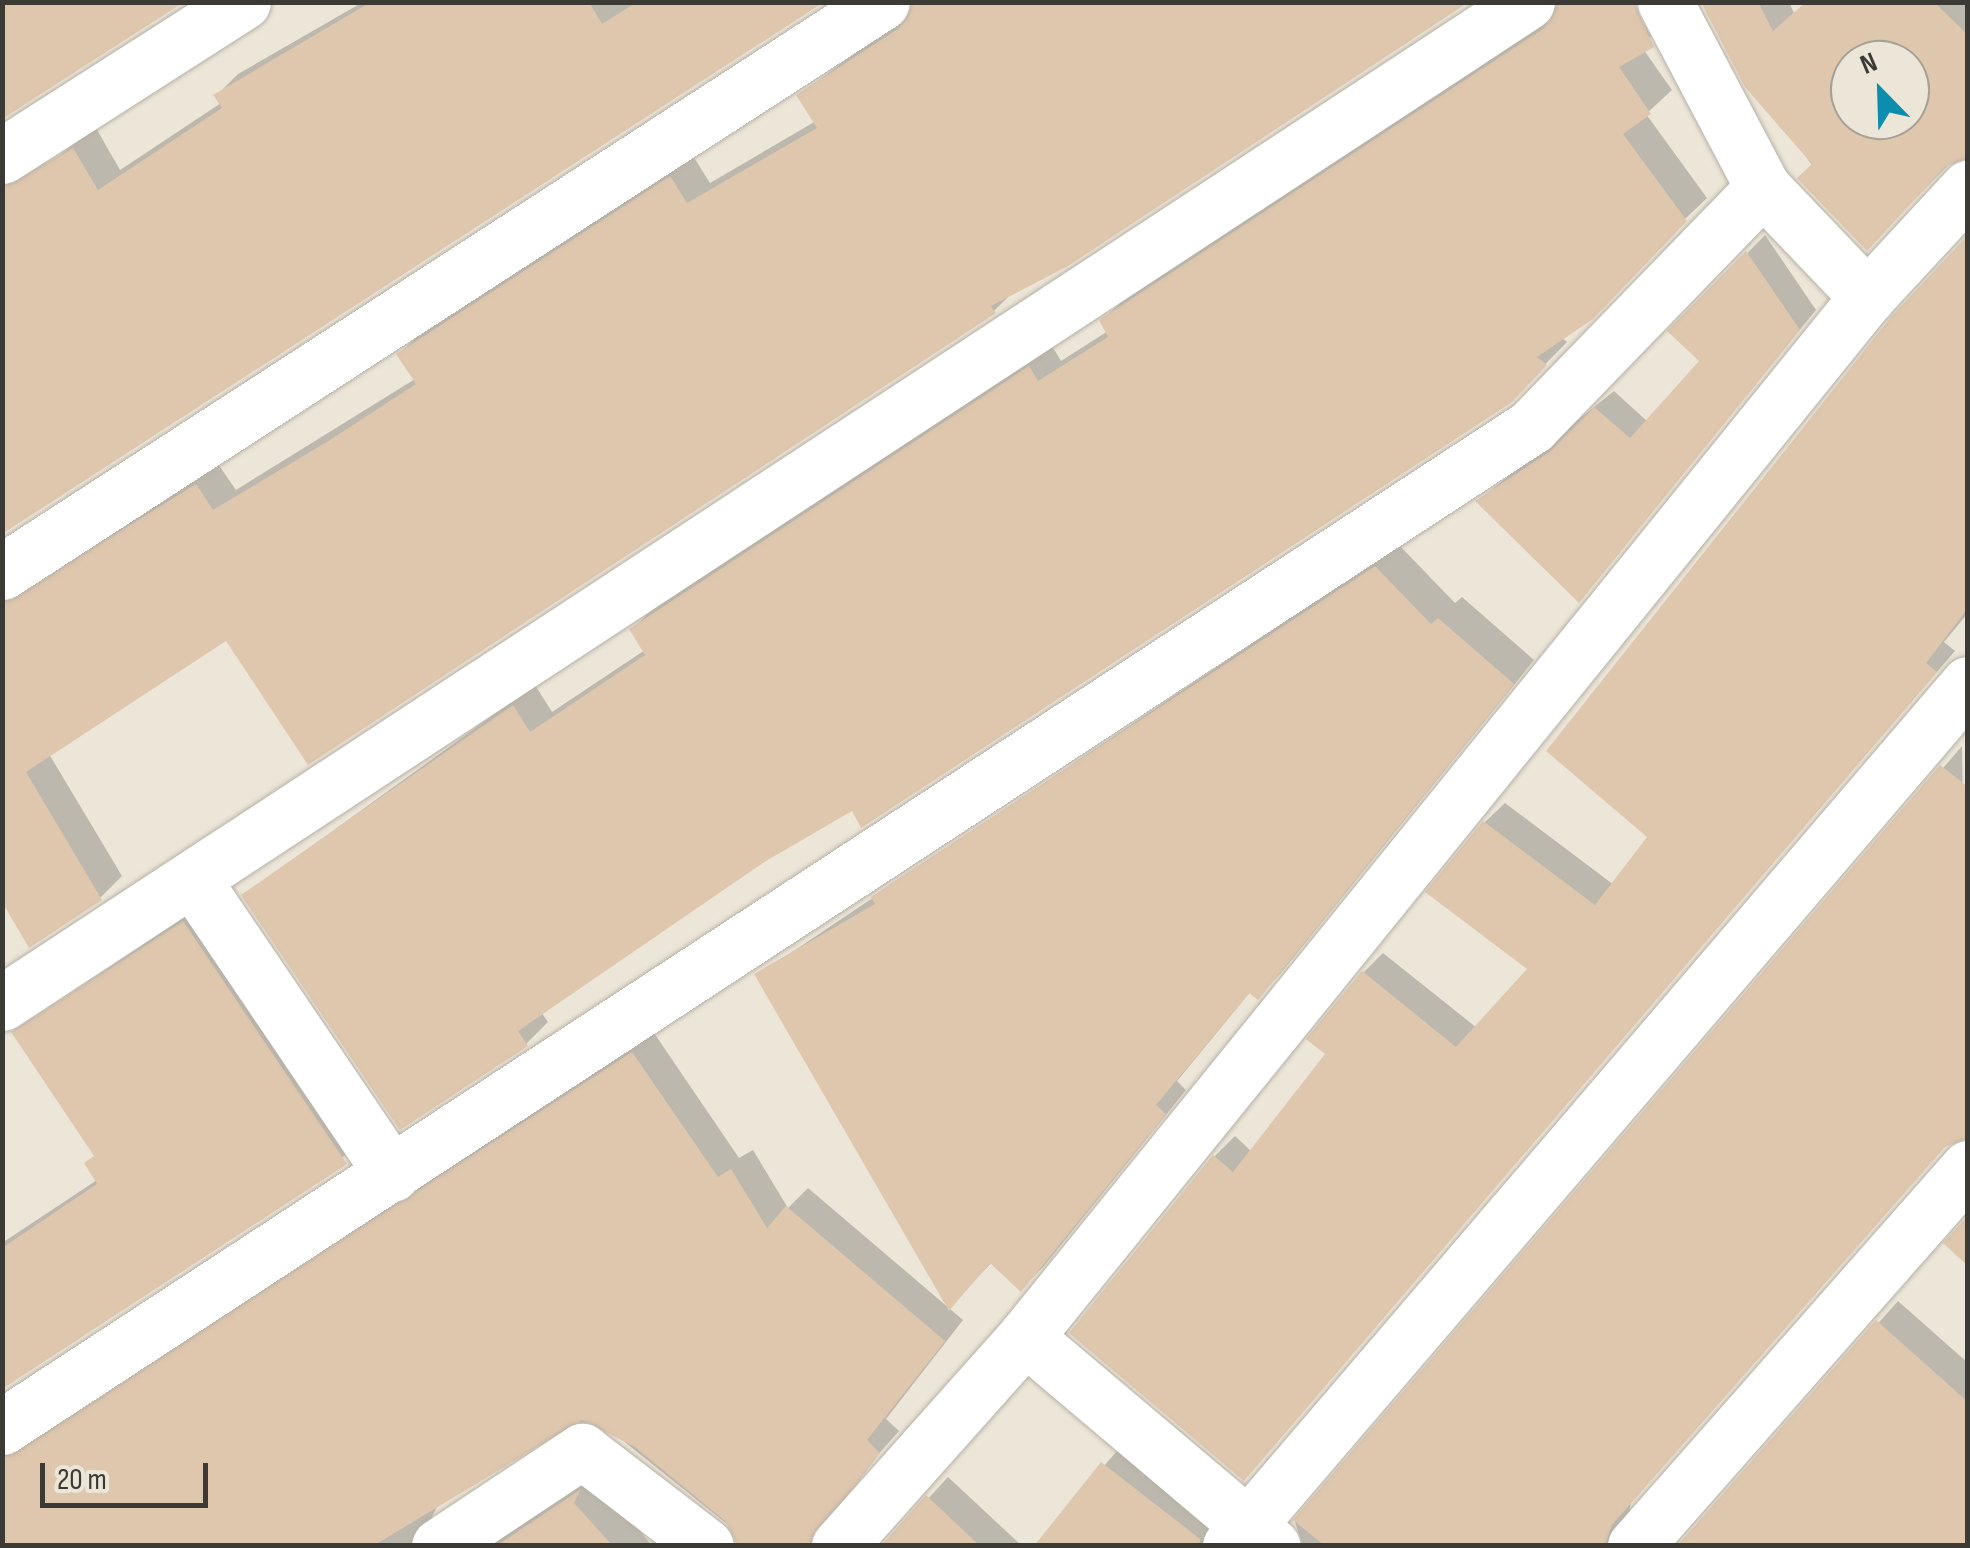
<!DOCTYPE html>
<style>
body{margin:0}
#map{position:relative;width:1970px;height:1548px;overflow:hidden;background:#ece6d9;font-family:"Sofia Sans Condensed",sans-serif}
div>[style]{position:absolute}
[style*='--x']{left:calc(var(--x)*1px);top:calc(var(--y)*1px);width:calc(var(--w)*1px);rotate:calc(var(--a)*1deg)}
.shadow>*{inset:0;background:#0003}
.building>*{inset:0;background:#dfc7ae}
.roads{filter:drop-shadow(0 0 2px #b7b1a5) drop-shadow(0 0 2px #b7b1a5)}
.minor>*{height:55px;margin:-27.5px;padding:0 27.5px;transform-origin:27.5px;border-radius:27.5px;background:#fff}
.tertiary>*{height:55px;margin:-27.5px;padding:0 27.5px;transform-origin:27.5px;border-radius:27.5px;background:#fff}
span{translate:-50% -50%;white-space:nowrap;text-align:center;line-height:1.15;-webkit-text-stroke:10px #ece6d9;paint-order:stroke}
.frame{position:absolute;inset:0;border:5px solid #3c3a35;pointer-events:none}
.north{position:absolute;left:1830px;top:40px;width:100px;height:100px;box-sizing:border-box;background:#ece6d9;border:2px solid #a6a197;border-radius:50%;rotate:337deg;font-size:28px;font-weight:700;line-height:40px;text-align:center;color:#3c3a35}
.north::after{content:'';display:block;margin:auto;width:35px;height:45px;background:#0c8dad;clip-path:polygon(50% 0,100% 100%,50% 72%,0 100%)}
.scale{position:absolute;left:40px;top:1463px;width:168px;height:45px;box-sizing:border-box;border:5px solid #3c3a35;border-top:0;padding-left:12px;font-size:30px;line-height:35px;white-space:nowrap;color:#3c3a35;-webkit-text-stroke:8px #ece6d9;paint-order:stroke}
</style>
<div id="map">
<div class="shadow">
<i style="clip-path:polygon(363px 2px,818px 2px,157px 424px,25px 181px,96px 128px,120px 170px,221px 103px,216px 96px,238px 74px)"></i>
<i style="clip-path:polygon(1630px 2px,1651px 36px,1641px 46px,1672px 90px,1646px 114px,1707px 198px,1561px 337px,1567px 342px,1510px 400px,764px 859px,541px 1012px,548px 1022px,526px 1044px,244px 895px,535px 685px,552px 712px,645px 650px,632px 629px,654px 608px,1052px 346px,1061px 361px,1108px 331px,1102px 321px,1124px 299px,1552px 18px)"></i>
<i style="clip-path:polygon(evenodd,1703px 2px,1789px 2px,1794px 13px,1807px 2px,1968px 2px,1968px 158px,1957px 156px,1867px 248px,1703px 2px,1850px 60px,1910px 60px,1910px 120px,1850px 120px,1850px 60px)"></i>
<i style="clip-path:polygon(913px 10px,1014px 291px,994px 311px,227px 637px,49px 754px,122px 876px,100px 898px,2px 897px,2px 571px,218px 464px,236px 490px,415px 379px,399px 354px,421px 333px,693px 156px,710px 183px,816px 121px,799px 95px)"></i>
<i style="clip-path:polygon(1765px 235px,1816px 310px,1579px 599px,1479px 500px,1614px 391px,1648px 422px,1703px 361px,1671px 331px)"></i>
<i style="clip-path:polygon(1968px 237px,1968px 613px,1944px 642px,1955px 651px,1244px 1478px,1072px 1333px,1215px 1156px,1235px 1136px,1252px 1152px,1328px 1053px,1363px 973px,1383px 953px,1477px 1028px,1530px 969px,1484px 823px,1505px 803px,1614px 885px,1650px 837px)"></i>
<i style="clip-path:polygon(1399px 545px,1455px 603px,1462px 597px,1534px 660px,1280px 974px,1257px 997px,1251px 991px,1177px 1081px,1186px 1090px,1044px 1266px,1021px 1289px,992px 1262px,950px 1307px,758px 975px)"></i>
<i style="clip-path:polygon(1962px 746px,1968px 1137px,1947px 1144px,1631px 1502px,1625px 1536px,1637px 1546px,1303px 1546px,1295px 1522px)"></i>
<i style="clip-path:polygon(205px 903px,366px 1141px,2px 1386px,2px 1243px,97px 1180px,96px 1155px,14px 1032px)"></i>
<i style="clip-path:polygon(654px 1033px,739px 1158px,753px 1150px,788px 1208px,808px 1188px,963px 1320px,886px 1419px,899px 1431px,835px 1503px,837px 1546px,739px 1546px,737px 1532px,601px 1423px,565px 1422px,437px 1507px,427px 1527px,440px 1546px,2px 1546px,2px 1425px)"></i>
<i style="clip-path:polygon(1898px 1301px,1968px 1363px,1968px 1546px,1680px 1546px)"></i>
<i style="clip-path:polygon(1124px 1443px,1229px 1546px,1034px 1546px)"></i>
<i style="clip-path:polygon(596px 1475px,652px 1546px,489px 1546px)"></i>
<i style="clip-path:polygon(948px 1477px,1022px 1546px,885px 1546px)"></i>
</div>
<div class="building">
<i style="clip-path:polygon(2px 2px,184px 2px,2px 119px)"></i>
<i style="clip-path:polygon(371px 2px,589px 2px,602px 24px,637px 2px,824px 2px,2px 534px,2px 187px,73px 148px,98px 190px,222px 108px,213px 95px)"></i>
<i style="clip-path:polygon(913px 2px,1469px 2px,1068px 266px,991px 306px,996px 313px,308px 765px,226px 641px,26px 772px,102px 900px,29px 948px,2px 902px,2px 603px,196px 484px,213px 510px,330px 440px,416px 384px,396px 354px,670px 176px,687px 203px,817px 128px,796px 95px,899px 28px)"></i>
<i style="clip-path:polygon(1558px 2px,1634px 2px,1654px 47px,1619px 67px,1651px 114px,1623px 134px,1687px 221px,1593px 319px,1537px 357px,1547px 365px,1512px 402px,861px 828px,852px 811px,766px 861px,518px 1031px,528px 1046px,400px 1130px,241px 895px,513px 705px,530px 732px,645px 655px,629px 629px,1029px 366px,1038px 381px,1108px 337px,1099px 320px,1544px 28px)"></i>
<i style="clip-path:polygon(evenodd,1701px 2px,1758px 2px,1773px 31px,1806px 2px,1934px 2px,1968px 35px,1968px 158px,1945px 167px,1867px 251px,1797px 178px,1812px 164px,1745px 87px,1701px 2px,1850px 60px,1910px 60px,1910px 120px,1850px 120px,1850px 60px)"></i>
<i style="clip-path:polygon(1968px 235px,1968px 608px,1926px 663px,1937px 672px,1244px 1481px,1069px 1333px,1213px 1155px,1233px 1172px,1325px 1054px,1306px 1039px,1362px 971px,1456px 1047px,1527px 969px,1425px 892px,1483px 821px,1595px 905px,1647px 837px,1546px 751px,1891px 317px)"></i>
<i style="clip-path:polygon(1746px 251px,1800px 330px,1579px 603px,1475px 501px,1549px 452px,1594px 407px,1630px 438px,1699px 361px,1667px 331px)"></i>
<i style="clip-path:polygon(1375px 566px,1431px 624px,1438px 618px,1514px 684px,1258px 1000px,1249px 993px,1156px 1105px,1166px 1114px,1021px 1292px,990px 1263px,949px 1311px,754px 974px,875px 904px,871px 897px,893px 882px)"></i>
<i style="clip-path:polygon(1940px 765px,1968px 787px,1968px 1138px,1945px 1147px,1612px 1525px,1605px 1546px,1325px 1546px,1293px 1520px)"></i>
<i style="clip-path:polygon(183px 921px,347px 1164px,2px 1389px,2px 1248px,97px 1184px,84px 1163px,94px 1156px,11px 1032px)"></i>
<i style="clip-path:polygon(632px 1052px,718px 1177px,731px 1169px,767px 1228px,786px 1206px,945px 1341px,867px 1440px,880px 1453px,809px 1546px,738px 1546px,725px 1521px,635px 1447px,582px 1420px,373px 1546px,2px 1546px,2px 1458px)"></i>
<i style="clip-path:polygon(1968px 1216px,1968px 1266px,1943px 1243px)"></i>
<i style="clip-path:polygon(1876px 1320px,1968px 1402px,1968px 1546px,1677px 1546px)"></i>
<i style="clip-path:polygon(1101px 1462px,1200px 1539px,1200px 1546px,1034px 1546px)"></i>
<i style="clip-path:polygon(581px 1489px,574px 1503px,613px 1546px,496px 1546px)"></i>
<i style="clip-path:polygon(926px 1495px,980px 1546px,881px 1546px)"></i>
</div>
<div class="roads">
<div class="minor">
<i style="--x:1665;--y:2;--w:210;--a:62.2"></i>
<i style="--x:1763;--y:188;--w:151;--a:46.3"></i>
<i style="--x:2;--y:572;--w:1048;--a:-32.93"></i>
<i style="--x:193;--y:880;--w:355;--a:55.9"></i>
<i style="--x:2;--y:1003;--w:1824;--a:-33.28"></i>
<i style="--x:1025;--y:1337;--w:324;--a:40.2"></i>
<i style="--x:2;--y:1427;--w:1828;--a:-33.19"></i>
<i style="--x:1532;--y:426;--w:332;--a:-45.9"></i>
<i style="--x:439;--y:1546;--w:172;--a:-33.6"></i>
<i style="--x:582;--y:1451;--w:156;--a:37.5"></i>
<i style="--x:839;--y:1546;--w:280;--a:-48.3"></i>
<i style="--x:1025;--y:1337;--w:1338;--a:-51.01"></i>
<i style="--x:1867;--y:297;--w:149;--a:-47.2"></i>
<i style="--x:1230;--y:1546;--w:1135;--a:-49.43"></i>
<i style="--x:1635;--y:1546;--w:504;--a:-48.62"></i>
</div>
<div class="tertiary">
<i style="--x:2;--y:156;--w:286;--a:-32.6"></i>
</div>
</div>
<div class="frame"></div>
<div class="north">N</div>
<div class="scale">20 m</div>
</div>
